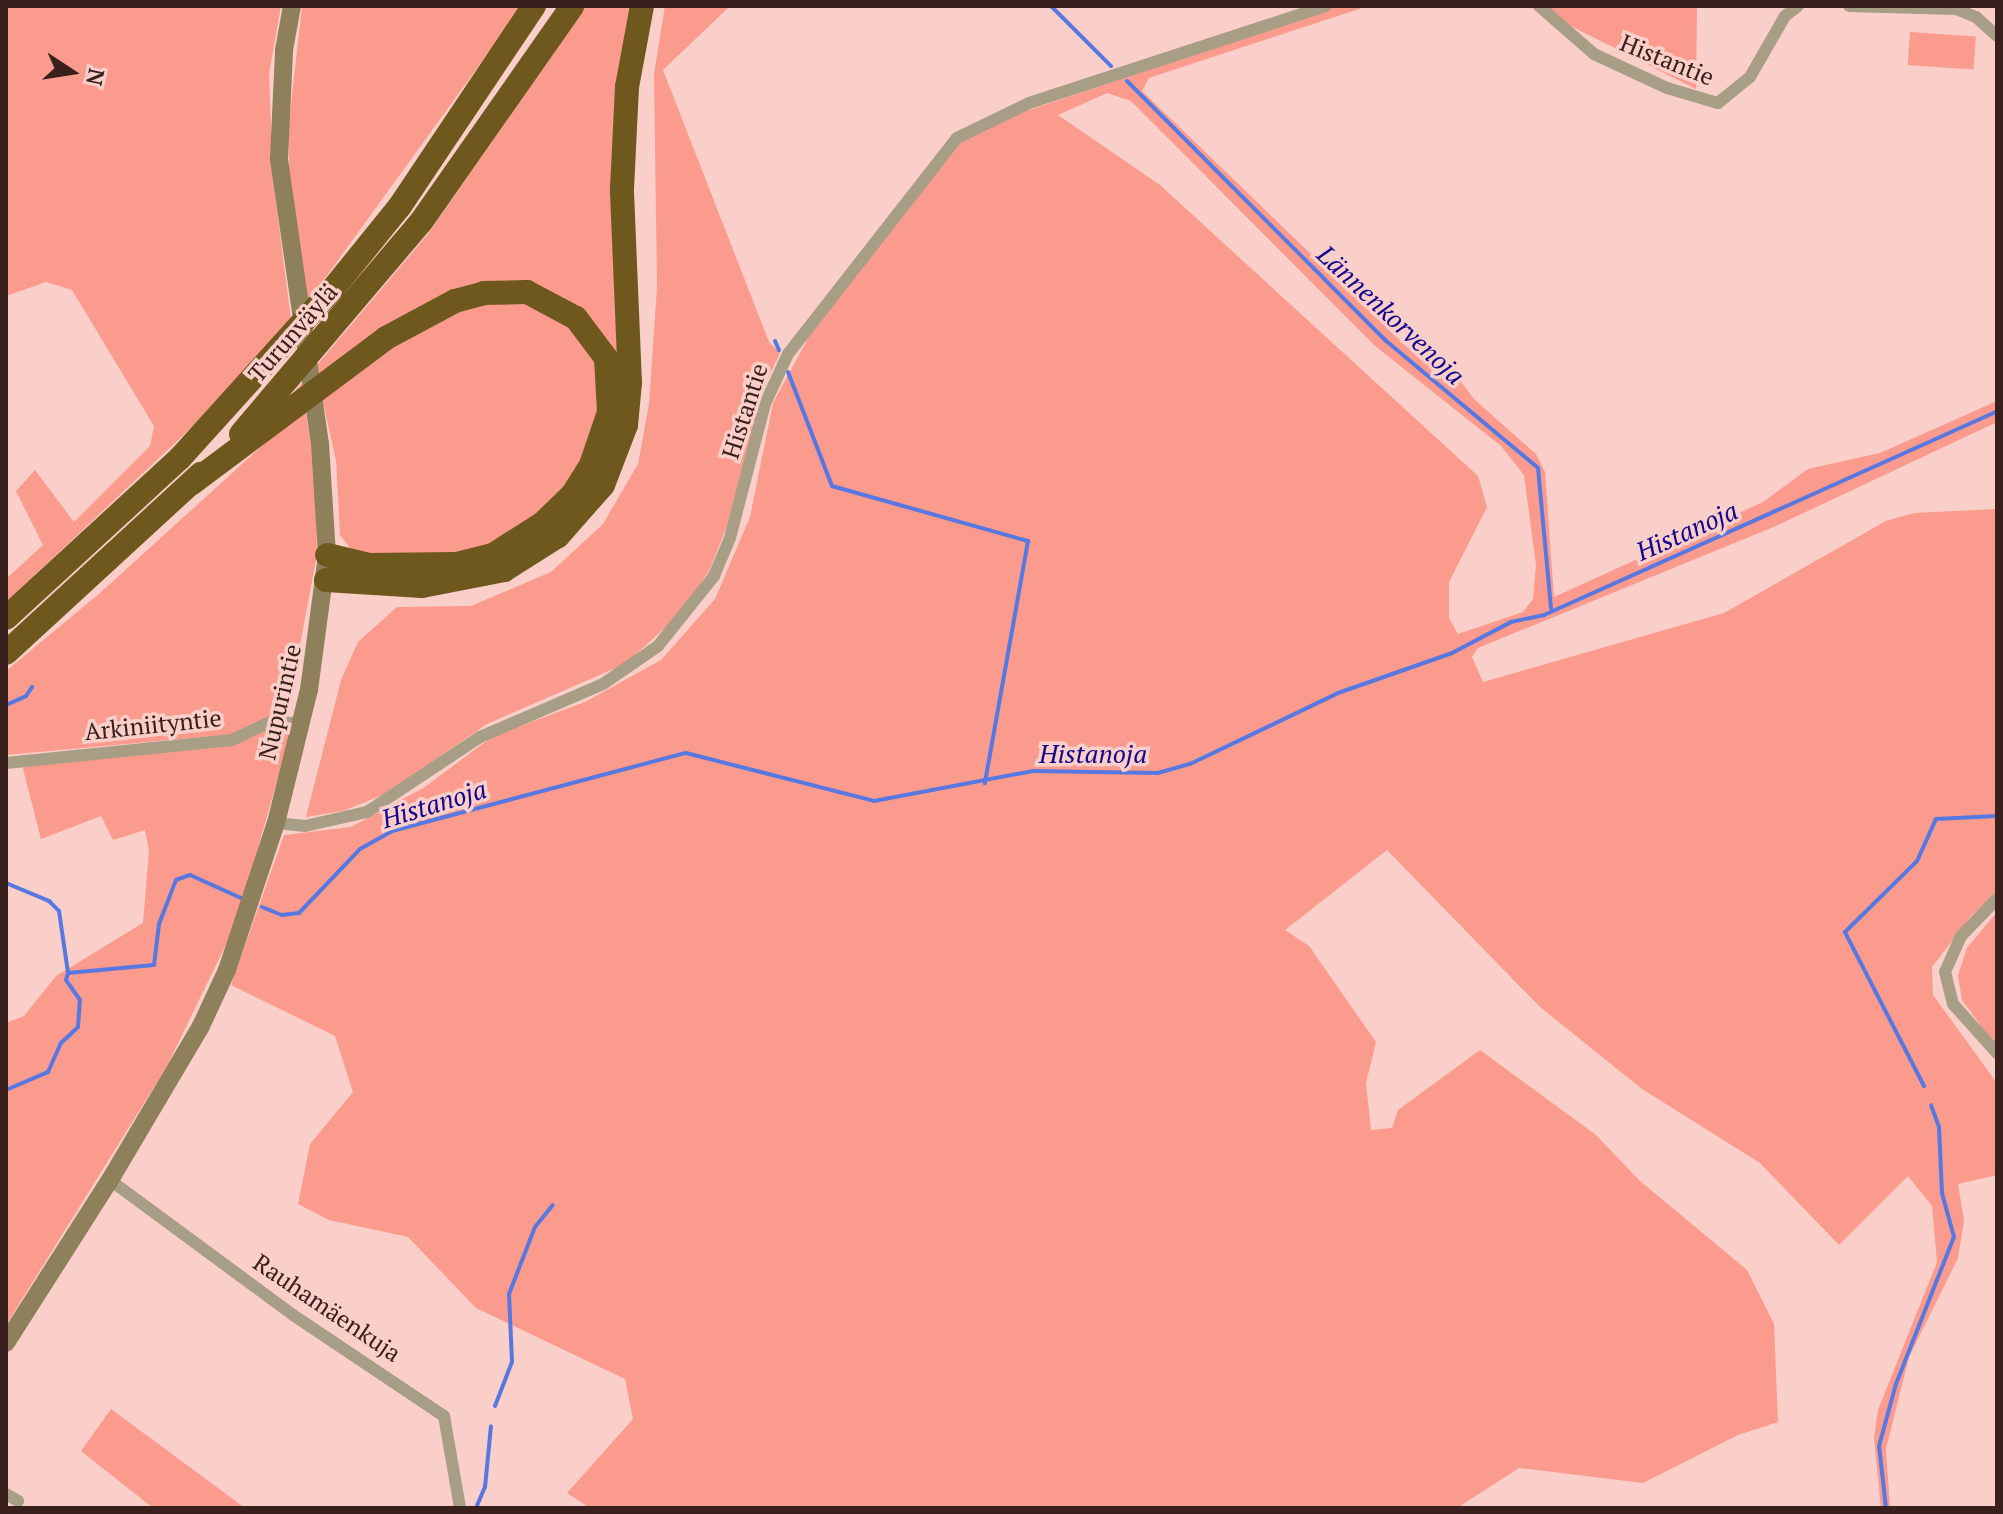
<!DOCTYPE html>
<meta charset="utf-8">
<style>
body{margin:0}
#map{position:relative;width:2003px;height:1514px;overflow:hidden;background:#facfc9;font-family:"PT Serif",serif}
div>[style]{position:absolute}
.green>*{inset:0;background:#fa9b8e;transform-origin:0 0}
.stream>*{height:4px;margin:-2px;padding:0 2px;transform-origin:2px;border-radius:2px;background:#5778e1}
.minor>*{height:12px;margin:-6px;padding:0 6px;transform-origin:6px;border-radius:6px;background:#a89e86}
.secondary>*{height:18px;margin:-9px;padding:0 9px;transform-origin:9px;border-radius:9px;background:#8f805c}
.motorway>*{height:24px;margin:-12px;padding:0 12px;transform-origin:12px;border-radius:12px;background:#6e581d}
span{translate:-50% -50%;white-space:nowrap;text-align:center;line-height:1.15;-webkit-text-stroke:7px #facfc9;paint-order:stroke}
.street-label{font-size:24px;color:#39201c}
.water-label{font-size:26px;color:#10058c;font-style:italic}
.frame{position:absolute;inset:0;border:8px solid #39201c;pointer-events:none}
.north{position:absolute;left:32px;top:32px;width:80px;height:80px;-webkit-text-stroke:6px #facfc9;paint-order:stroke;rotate:102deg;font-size:22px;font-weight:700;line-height:32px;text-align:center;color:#39201c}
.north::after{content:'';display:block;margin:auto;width:28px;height:36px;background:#39201c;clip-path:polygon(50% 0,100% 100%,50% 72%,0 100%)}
</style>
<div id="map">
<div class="green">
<div style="clip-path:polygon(6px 6px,281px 6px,269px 74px,273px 179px,291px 320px,209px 411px,6px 602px,6px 579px,43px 545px,16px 491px,35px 470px,74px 522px,150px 446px,154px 426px,72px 290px,46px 282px,6px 296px)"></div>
<div style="clip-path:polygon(302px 6px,522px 6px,307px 303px,290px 189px,288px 132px)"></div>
<div style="clip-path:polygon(586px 6px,637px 6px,625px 371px,595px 485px,443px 571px,587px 485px,610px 352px,507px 286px,284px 404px,428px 234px)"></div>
<div style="clip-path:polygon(665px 6px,730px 6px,663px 70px,769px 342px,780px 353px,767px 380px,727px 526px,709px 571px,676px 618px,625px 664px,487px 724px,385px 794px,343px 811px,306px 817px,341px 680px,358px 642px,397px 607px,471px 606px,551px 572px,603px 524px,638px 464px,649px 404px,657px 288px,654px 74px)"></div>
<div style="clip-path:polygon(evenodd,1337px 6px,1368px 6px,1149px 78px,1142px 91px,1407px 347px,1452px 370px,1474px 399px,1536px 454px,1545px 472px,1554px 597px,1763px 502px,1808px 469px,1880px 453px,1997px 401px,1997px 422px,1776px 526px,1478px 648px,1472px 657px,1483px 682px,1724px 613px,1886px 521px,1914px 513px,1997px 509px,1997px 893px,1971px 916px,1932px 967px,1933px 995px,1997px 1083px,1997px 1175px,1958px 1184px,1964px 1221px,1958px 1258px,1909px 1357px,1886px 1449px,1890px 1508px,1881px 1508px,1874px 1438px,1878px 1410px,1937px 1262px,1932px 1206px,1908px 1176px,1839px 1245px,1760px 1163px,1642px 1089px,1540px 1007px,1387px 850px,1285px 930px,1309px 946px,1376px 1042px,1366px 1083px,1371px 1130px,1392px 1128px,1398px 1110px,1480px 1050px,1596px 1135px,1640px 1181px,1747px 1270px,1774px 1324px,1778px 1422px,1738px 1435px,1643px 1483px,1519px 1468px,1457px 1508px,590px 1508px,567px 1493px,633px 1419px,625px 1379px,476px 1308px,408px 1237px,329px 1220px,298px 1204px,310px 1144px,353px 1092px,335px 1036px,231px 985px,284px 835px,351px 827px,425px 787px,493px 736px,585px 702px,661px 660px,715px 599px,750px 517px,773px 403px,814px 327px,953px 148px,991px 123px,1337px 6px,1107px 93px,1131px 101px,1375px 346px,1501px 446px,1524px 475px,1536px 565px,1533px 599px,1523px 612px,1458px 634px,1449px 618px,1449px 582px,1487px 507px,1478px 476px,1160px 185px,1058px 115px,1107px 93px)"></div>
<div style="clip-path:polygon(1547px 6px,1697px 6px,1696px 89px,1563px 22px)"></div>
<div style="left:1910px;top:32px;width:66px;height:33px;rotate:4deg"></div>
<div style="clip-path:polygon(489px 298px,535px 300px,591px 342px,606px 389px,588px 462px,509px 540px,442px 560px,354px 553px,340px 535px,336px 460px,321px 393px,387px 344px)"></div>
<div style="clip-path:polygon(305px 407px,315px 471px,317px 554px,287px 715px,235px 734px,6px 755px,6px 671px,100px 593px)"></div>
<div style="clip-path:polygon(275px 726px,292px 729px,236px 924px,167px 1066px,6px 1325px,6px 1023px,24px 1016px,56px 976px,143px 923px,149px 851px,145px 830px,113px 840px,101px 816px,41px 839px,22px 765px,134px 753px)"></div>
<div style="clip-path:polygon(1997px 912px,1997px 1048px,1962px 1000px,1958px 975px,1967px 948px)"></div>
<div style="clip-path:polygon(111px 1409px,245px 1508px,153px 1508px,81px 1451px)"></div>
</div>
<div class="stream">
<div style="left:1051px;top:6px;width:85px;rotate:45deg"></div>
<div style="left:1127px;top:81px;width:366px;rotate:45.1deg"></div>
<div style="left:1385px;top:340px;width:199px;rotate:39.9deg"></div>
<div style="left:1538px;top:468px;width:141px;rotate:84.7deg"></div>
<div style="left:775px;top:341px;width:10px;rotate:66deg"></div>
<div style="left:788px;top:372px;width:122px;rotate:68.9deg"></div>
<div style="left:832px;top:486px;width:204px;rotate:15.7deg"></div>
<div style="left:1028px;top:541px;width:246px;rotate:100.1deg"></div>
<div style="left:6px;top:705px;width:22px;rotate:-24deg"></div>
<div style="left:26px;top:696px;width:11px;rotate:-56deg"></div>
<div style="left:6px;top:883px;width:47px;rotate:22.7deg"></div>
<div style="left:49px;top:901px;width:14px;rotate:45deg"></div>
<div style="left:59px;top:911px;width:63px;rotate:81.7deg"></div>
<div style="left:262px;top:907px;width:22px;rotate:22deg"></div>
<div style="left:282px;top:915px;width:17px;rotate:-7deg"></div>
<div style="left:299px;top:913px;width:88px;rotate:-46.4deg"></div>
<div style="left:360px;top:849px;width:37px;rotate:-29deg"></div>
<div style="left:392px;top:831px;width:304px;rotate:-14.9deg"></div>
<div style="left:686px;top:753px;width:194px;rotate:14.3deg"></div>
<div style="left:874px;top:801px;width:162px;rotate:-10.7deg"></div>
<div style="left:1033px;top:771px;width:125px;rotate:0.9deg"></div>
<div style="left:1158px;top:773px;width:33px;rotate:-16deg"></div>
<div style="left:1190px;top:764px;width:164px;rotate:-25.6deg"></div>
<div style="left:1338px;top:693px;width:121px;rotate:-19.3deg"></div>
<div style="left:1452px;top:653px;width:67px;rotate:-27.7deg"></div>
<div style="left:1511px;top:622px;width:34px;rotate:-12deg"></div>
<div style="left:1544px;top:615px;width:497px;rotate:-24.2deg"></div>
<div style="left:1924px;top:1086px;width:173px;rotate:-117.2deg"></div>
<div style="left:1845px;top:932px;width:101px;rotate:-44.6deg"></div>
<div style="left:1917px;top:861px;width:46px;rotate:-65.7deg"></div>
<div style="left:1936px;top:819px;width:61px;rotate:-2.8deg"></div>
<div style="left:6px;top:1090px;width:46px;rotate:-23.2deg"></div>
<div style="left:48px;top:1072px;width:32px;rotate:-66deg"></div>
<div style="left:61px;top:1043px;width:23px;rotate:-43deg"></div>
<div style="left:78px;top:1027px;width:27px;rotate:-86deg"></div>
<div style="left:80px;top:1000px;width:24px;rotate:-125deg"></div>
<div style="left:66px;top:980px;width:7px;rotate:-74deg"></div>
<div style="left:68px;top:973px;width:86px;rotate:-5.3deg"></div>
<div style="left:154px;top:965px;width:41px;rotate:-83deg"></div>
<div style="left:159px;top:924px;width:47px;rotate:-68.9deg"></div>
<div style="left:176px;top:880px;width:15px;rotate:-20deg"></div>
<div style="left:190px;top:875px;width:56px;rotate:24.3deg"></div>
<div style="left:495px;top:1406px;width:47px;rotate:-68.9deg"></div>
<div style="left:512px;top:1362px;width:68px;rotate:-92.5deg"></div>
<div style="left:509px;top:1294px;width:72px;rotate:-68.8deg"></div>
<div style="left:535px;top:1227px;width:28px;rotate:-51deg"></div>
<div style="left:476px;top:1508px;width:23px;rotate:-67deg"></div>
<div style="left:485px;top:1487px;width:61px;rotate:-84.4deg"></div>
<div style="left:1886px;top:1508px;width:62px;rotate:-96.4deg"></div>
<div style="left:1879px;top:1446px;width:64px;rotate:-74.7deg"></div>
<div style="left:1896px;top:1384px;width:158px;rotate:-68.5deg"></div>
<div style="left:1954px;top:1237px;width:46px;rotate:-105.3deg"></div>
<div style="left:1942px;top:1193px;width:66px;rotate:-92.6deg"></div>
<div style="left:1939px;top:1127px;width:23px;rotate:-110deg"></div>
</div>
<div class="minor">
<div style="left:1539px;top:6px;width:73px;rotate:41.1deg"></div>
<div style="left:1594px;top:54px;width:81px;rotate:25deg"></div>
<div style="left:1667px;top:88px;width:53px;rotate:16.4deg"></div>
<div style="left:1718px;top:103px;width:41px;rotate:-39.1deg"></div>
<div style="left:1750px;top:77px;width:70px;rotate:-60.2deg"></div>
<div style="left:1785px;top:16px;width:16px;rotate:-38deg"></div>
<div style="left:1849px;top:6px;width:107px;rotate:1.6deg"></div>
<div style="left:1956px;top:9px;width:22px;rotate:22deg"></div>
<div style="left:1976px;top:17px;width:28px;rotate:42deg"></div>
<div style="left:6px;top:763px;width:227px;rotate:-5.8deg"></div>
<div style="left:232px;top:740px;width:42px;rotate:-25.3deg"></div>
<div style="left:270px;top:722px;width:31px;rotate:2deg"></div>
<div style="left:276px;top:823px;width:29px;rotate:6deg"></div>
<div style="left:305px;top:826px;width:64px;rotate:-12.7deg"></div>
<div style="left:367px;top:812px;width:136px;rotate:-33.6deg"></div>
<div style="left:480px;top:737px;width:134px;rotate:-23.3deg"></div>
<div style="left:603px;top:684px;width:67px;rotate:-34.6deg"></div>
<div style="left:658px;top:646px;width:90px;rotate:-51.3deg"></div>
<div style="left:714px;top:576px;width:41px;rotate:-67.2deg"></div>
<div style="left:730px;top:538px;width:138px;rotate:-75.4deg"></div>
<div style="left:765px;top:404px;width:55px;rotate:-65.3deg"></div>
<div style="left:788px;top:354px;width:274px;rotate:-52deg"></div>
<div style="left:957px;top:138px;width:80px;rotate:-25.9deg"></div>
<div style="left:1029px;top:103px;width:312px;rotate:-18.1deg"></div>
<div style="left:1997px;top:899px;width:52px;rotate:134.2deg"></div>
<div style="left:1961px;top:936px;width:39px;rotate:114deg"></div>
<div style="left:1945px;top:972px;width:33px;rotate:76deg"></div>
<div style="left:1953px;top:1004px;width:66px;rotate:48.1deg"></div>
<div style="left:110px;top:1180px;width:227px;rotate:36.4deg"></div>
<div style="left:293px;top:1315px;width:182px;rotate:33.8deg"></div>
<div style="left:444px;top:1416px;width:93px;rotate:80.1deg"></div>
<div style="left:6px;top:1494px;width:14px;rotate:30deg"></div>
</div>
<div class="secondary">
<div style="left:6px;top:1343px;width:193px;rotate:-57.5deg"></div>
<div style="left:110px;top:1180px;width:179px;rotate:-59.4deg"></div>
<div style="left:201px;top:1026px;width:62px;rotate:-65.1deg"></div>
<div style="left:227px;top:970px;width:155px;rotate:-71.6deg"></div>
<div style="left:276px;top:823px;width:137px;rotate:-76.1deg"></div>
<div style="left:309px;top:690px;width:136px;rotate:-82.4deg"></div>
<div style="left:327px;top:555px;width:111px;rotate:-93.6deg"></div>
<div style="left:320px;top:444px;width:289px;rotate:-98.2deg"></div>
<div style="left:279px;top:158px;width:108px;rotate:-87.3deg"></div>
<div style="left:284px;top:50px;width:45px;rotate:-79.7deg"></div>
</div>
<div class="motorway">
<div style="left:241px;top:434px;width:278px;rotate:-49.7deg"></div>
<div style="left:421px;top:222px;width:264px;rotate:-55deg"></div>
<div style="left:191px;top:484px;width:244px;rotate:-36.8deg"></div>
<div style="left:386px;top:338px;width:78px;rotate:-28.2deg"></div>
<div style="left:455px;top:301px;width:30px;rotate:-15deg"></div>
<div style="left:484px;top:293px;width:43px;rotate:-1.3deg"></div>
<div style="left:527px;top:292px;width:55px;rotate:28deg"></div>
<div style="left:576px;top:318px;width:50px;rotate:53.1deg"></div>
<div style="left:606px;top:358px;width:54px;rotate:86.8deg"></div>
<div style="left:609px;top:412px;width:56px;rotate:108.8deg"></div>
<div style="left:591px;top:465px;width:36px;rotate:122deg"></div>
<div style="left:572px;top:495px;width:40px;rotate:136deg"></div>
<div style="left:543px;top:523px;width:59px;rotate:147.4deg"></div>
<div style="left:493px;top:555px;width:36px;rotate:166deg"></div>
<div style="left:458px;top:564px;width:89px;rotate:179.4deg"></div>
<div style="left:369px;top:565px;width:43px;rotate:-166.6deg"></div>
<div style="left:326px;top:580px;width:96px;rotate:3.6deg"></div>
<div style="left:422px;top:586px;width:84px;rotate:-11deg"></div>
<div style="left:504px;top:570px;width:64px;rotate:-32.2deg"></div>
<div style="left:558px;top:536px;width:68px;rotate:-48.6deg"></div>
<div style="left:603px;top:485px;width:64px;rotate:-69deg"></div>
<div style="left:626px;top:425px;width:42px;rotate:-84.6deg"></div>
<div style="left:630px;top:383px;width:194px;rotate:-92.4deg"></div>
<div style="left:622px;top:189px;width:102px;rotate:-87.2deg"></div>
<div style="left:627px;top:87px;width:82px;rotate:-79.5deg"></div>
<div style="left:6px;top:618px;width:236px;rotate:-42.6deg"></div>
<div style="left:180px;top:458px;width:227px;rotate:-47.9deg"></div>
<div style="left:332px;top:290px;width:108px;rotate:-51deg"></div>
<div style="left:400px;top:206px;width:241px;rotate:-56.2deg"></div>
<div style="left:6px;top:653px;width:265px;rotate:-42.6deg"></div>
</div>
<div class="street-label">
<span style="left:1667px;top:60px;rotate:22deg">Histantie</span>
<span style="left:293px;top:333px;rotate:-49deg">Turunväylä</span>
<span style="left:745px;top:411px;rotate:-72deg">Histantie</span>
<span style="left:280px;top:702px;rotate:-77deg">Nupurintie</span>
<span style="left:153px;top:725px;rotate:-6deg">Arkiniityntie</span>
<span style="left:327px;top:1308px;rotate:34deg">Rauhamäenkuja</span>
</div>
<div class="water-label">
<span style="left:1391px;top:315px;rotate:43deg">Lännenkorvenoja</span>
<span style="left:1687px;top:531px;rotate:-24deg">Histanoja</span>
<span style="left:1093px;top:754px">Histanoja</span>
<span style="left:434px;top:804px;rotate:-17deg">Histanoja</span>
</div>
<div class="frame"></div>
<div class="north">N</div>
</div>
